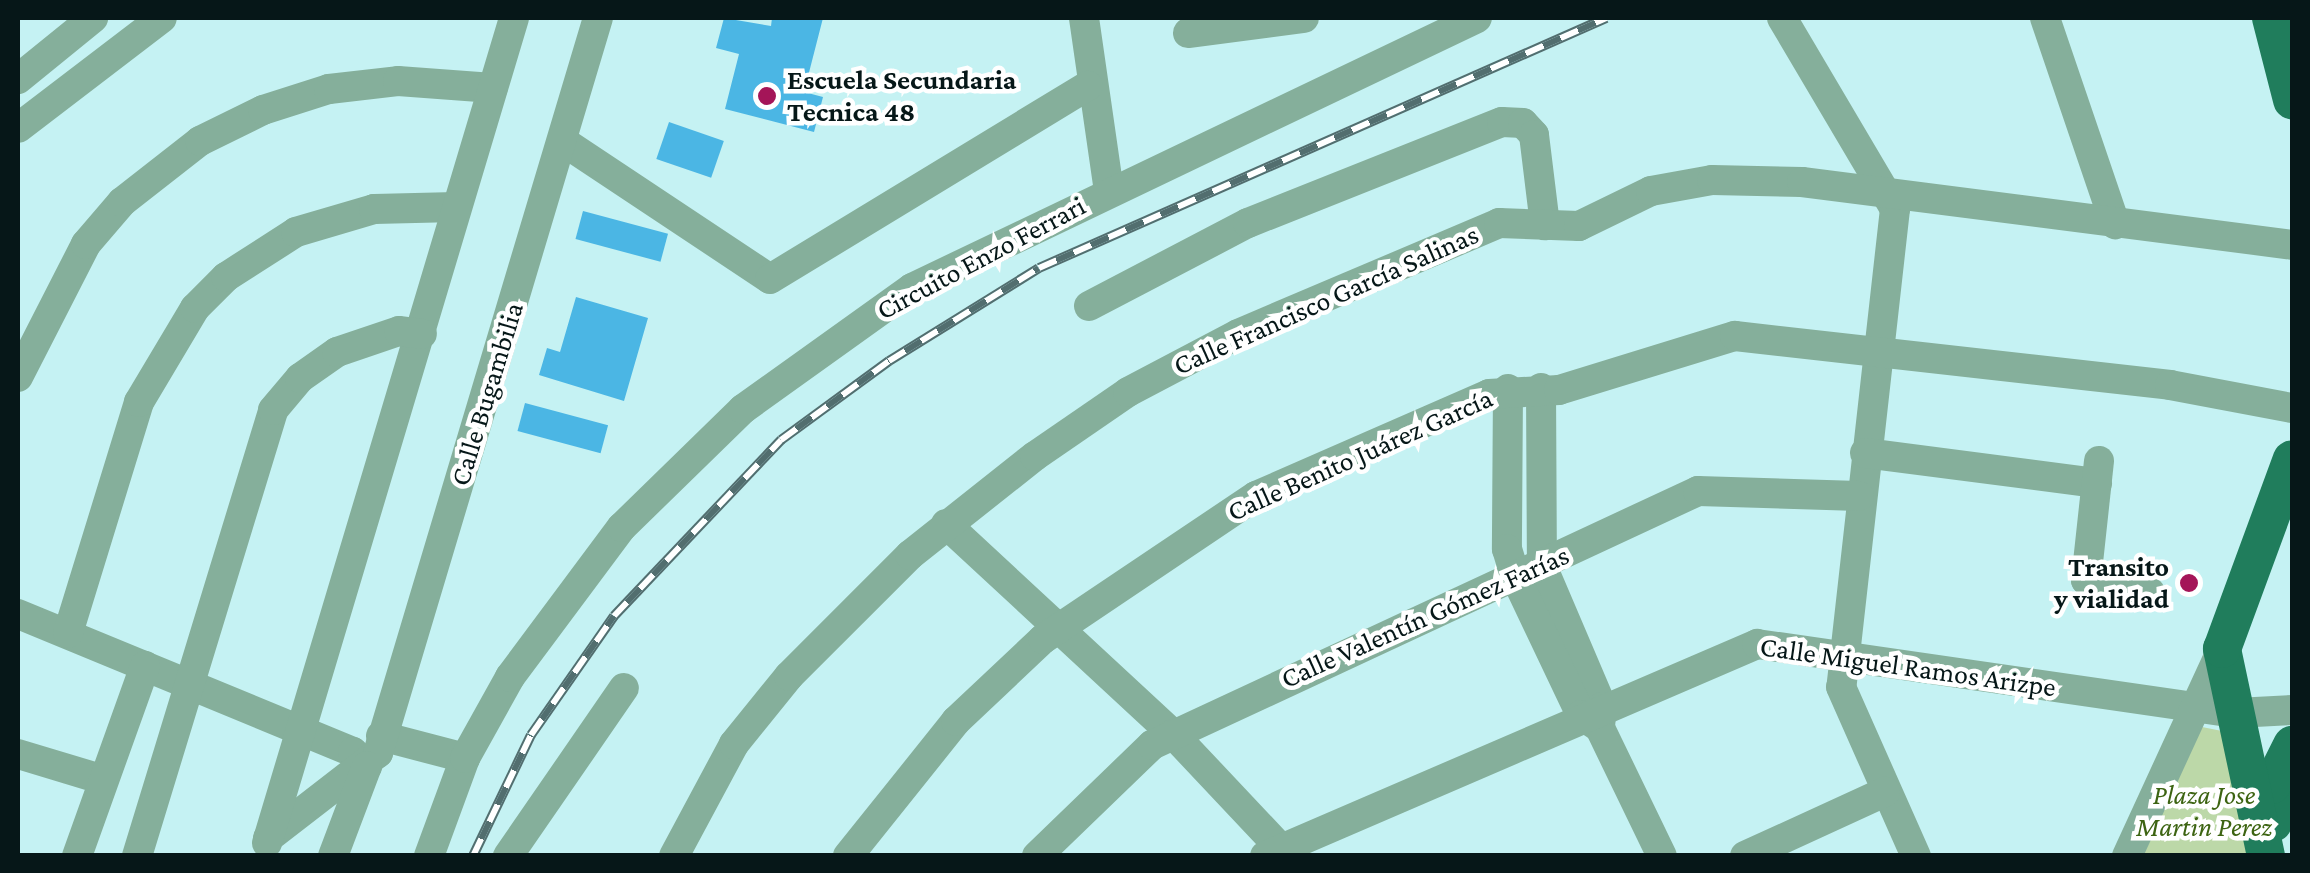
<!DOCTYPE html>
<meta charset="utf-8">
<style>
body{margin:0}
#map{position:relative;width:2310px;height:873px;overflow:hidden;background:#c5f2f3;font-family:"Crimson Pro",serif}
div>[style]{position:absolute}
.green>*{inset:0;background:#bcd8a8}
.building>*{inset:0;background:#4bb6e4;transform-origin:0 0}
.minor>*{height:30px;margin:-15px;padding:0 15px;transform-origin:15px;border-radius:15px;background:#85af9b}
.major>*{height:38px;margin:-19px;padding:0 19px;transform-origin:19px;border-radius:19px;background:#207d5c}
.rail>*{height:10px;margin-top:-5px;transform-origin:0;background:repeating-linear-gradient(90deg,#fff 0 19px,#526e6f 0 38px);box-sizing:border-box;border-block:2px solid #526e6f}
.dots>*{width:28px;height:28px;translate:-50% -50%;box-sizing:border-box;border:5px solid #fff;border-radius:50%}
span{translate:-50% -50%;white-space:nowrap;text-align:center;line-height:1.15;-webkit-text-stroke:9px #fff;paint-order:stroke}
.poi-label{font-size:28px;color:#061718;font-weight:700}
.left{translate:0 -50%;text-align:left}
.right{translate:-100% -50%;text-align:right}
.street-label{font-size:28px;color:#061718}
.park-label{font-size:28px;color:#3d6412;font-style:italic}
.frame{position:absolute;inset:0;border:20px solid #061718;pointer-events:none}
</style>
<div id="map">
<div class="green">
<div style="clip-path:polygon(2202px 727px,2227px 732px,2255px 856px,2143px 856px)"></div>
</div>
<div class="building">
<div style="clip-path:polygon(724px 18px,771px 26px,772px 18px,823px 18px,804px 92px,823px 97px,814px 132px,725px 109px,739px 54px,716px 48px)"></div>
<div style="left:669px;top:122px;width:58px;height:39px;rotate:19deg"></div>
<div style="left:583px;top:211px;width:88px;height:29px;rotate:15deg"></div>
<div style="clip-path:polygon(576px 297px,648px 318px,624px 401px,539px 375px,547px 348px,560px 352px)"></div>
<div style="left:525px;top:403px;width:86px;height:29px;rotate:15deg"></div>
</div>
<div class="minor">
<div style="left:1084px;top:18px;width:175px;rotate:81.8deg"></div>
<div style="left:1782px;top:18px;width:222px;rotate:59.4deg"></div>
<div style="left:1895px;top:209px;width:481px;rotate:96.4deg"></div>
<div style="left:1841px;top:687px;width:185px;rotate:66.1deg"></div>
<div style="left:2045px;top:18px;width:218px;rotate:71.2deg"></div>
<div style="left:1188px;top:33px;width:117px;rotate:-7.4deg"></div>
<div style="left:18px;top:79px;width:97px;rotate:-39.1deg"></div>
<div style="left:18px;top:128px;width:181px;rotate:-37.4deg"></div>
<div style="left:564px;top:142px;width:247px;rotate:33.6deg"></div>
<div style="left:770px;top:279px;width:372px;rotate:-31.3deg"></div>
<div style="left:1089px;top:306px;width:179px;rotate:-27.6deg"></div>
<div style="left:1248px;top:223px;width:273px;rotate:-21.7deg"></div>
<div style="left:1502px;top:122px;width:21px;rotate:3deg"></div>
<div style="left:1523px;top:123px;width:16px;rotate:47deg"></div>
<div style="left:1534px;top:135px;width:91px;rotate:83deg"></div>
<div style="left:18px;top:377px;width:149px;rotate:-62.9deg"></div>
<div style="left:86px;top:244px;width:55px;rotate:-49.4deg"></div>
<div style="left:122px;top:202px;width:99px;rotate:-38deg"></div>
<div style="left:200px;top:141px;width:70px;rotate:-26.2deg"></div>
<div style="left:263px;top:110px;width:69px;rotate:-17.7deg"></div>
<div style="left:329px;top:89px;width:69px;rotate:-6.6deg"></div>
<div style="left:398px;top:81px;width:95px;rotate:4.2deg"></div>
<div style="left:1541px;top:388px;width:178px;rotate:89.7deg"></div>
<div style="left:1542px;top:566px;width:153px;rotate:66.9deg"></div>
<div style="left:1602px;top:707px;width:18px;rotate:96deg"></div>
<div style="left:1508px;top:389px;width:160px;rotate:90.4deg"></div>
<div style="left:1507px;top:549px;width:28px;rotate:73deg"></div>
<div style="left:1515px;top:576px;width:154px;rotate:64.6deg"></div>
<div style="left:1581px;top:715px;width:23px;rotate:34deg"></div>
<div style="left:1600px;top:728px;width:142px;rotate:64.2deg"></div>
<div style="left:1865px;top:453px;width:234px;rotate:7.4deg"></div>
<div style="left:2099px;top:461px;width:120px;rotate:96.2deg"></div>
<div style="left:2086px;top:580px;width:65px;rotate:10.6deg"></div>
<div style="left:946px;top:524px;width:309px;rotate:42.8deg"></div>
<div style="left:1173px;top:734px;width:168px;rotate:46.7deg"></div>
<div style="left:18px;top:614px;width:362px;rotate:22.4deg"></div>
<div style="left:353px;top:752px;width:20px;rotate:45deg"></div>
<div style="left:68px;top:633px;width:242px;rotate:-72.9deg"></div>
<div style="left:139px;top:402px;width:109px;rotate:-59.2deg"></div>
<div style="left:195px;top:308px;width:44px;rotate:-45deg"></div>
<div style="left:226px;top:277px;width:83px;rotate:-32.7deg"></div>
<div style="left:296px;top:232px;width:81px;rotate:-16.4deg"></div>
<div style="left:374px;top:209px;width:82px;rotate:-1.4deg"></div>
<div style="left:381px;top:736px;width:87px;rotate:14.7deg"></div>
<div style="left:18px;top:754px;width:87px;rotate:16.8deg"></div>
<div style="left:268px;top:838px;width:139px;rotate:-37.7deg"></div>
<div style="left:378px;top:753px;width:767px;rotate:-73.34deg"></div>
<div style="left:267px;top:843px;width:861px;rotate:-73.33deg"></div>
<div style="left:77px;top:856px;width:202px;rotate:-70.3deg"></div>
<div style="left:137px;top:856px;width:466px;rotate:-73deg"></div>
<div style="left:273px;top:410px;width:42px;rotate:-49.8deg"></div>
<div style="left:300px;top:378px;width:45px;rotate:-35.1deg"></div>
<div style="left:337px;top:352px;width:65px;rotate:-18.7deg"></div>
<div style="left:399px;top:331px;width:23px;rotate:7deg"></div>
<div style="left:333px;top:856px;width:96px;rotate:-69.3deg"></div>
<div style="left:429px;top:856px;width:104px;rotate:-69.8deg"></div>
<div style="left:465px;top:758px;width:93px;rotate:-60.9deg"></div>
<div style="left:510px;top:677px;width:187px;rotate:-53.3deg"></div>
<div style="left:622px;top:527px;width:169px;rotate:-44.3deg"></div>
<div style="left:743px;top:409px;width:208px;rotate:-35.6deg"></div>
<div style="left:912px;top:288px;width:626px;rotate:-25.54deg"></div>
<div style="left:508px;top:856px;width:204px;rotate:-55.4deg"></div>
<div style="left:674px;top:856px;width:127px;rotate:-61.8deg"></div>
<div style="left:734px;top:744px;width:87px;rotate:-51deg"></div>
<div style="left:789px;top:676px;width:171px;rotate:-45deg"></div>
<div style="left:910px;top:555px;width:159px;rotate:-38.4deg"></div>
<div style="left:1035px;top:456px;width:113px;rotate:-34.5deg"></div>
<div style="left:1128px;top:392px;width:124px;rotate:-27.8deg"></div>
<div style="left:1238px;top:334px;width:284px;rotate:-23deg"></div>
<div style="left:1499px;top:223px;width:80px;rotate:2.1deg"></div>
<div style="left:1579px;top:226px;width:80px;rotate:-25.9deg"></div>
<div style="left:1651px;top:191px;width:62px;rotate:-10.2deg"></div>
<div style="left:1712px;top:180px;width:90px;rotate:1.3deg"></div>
<div style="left:1802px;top:182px;width:494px;rotate:7.3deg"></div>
<div style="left:848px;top:856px;width:173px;rotate:-51.3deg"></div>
<div style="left:956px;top:721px;width:120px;rotate:-43.3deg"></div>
<div style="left:1043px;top:639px;width:257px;rotate:-33.9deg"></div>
<div style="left:1256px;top:496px;width:254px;rotate:-23.6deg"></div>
<div style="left:1489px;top:394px;width:70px;rotate:-3.3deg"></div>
<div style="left:1559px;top:390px;width:184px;rotate:-17.1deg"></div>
<div style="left:1735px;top:336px;width:438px;rotate:6.4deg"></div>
<div style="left:2170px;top:385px;width:124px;rotate:10.7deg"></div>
<div style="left:1037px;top:856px;width:160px;rotate:-44deg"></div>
<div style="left:1152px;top:745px;width:602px;rotate:-24.95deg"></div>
<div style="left:1698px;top:491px;width:161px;rotate:1.8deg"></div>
<div style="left:1265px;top:856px;width:536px;rotate:-23.31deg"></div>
<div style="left:1757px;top:644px;width:484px;rotate:8.2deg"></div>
<div style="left:2236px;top:713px;width:56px;rotate:-3.1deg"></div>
<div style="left:1745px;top:856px;width:154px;rotate:-24.6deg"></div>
<div style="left:2127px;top:856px;width:228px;rotate:-65.3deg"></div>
</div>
<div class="major">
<div style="left:2271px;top:18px;width:85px;rotate:75.6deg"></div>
<div style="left:2273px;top:823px;width:38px;rotate:-92deg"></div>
<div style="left:2272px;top:785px;width:45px;rotate:-63.4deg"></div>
<div style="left:2266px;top:856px;width:212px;rotate:-102deg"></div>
<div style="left:2222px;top:649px;width:202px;rotate:-69.8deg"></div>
</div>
<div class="rail">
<div style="left:473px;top:856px;width:134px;rotate:-64.4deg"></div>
<div style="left:531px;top:735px;width:145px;rotate:-55.1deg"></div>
<div style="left:614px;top:616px;width:243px;rotate:-46.5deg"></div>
<div style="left:781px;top:440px;width:134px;rotate:-36.2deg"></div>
<div style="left:889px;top:361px;width:176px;rotate:-31.8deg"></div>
<div style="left:1039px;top:268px;width:620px;rotate:-23.79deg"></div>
</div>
<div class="dots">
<div style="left:767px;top:96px;background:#a41558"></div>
<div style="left:2189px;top:583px;background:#a41558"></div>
</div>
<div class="poi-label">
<span class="left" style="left:787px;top:96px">Escuela Secundaria<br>Tecnica 48</span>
<span class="right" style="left:2169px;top:583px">Transito<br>y vialidad</span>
</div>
<div class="street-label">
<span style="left:981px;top:258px;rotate:-28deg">Circuito Enzo Ferrari</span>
<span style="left:1326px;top:300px;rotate:-24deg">Calle Francisco García Salinas</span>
<span style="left:487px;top:394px;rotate:-73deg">Calle Bugambilia</span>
<span style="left:1360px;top:455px;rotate:-24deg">Calle Benito Juárez García</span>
<span style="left:1425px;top:617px;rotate:-24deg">Calle Valentín Gómez Farías</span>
<span style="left:1908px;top:667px;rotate:8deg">Calle Miguel Ramos Arizpe</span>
</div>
<div class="park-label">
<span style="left:2204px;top:811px">Plaza Jose<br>Martin Perez</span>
</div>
<div class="frame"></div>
</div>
